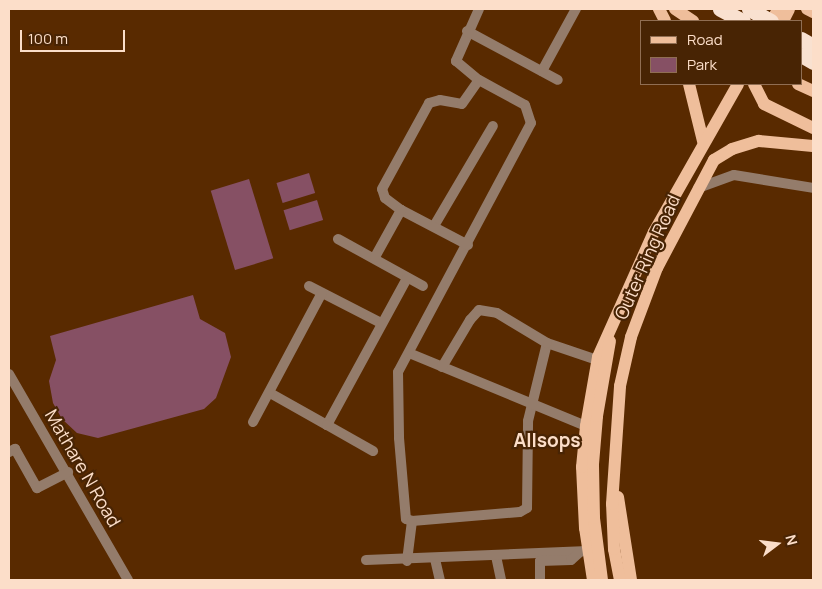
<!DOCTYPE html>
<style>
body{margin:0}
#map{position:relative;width:822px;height:589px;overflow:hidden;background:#592a00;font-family:Manrope,sans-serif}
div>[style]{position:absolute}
.green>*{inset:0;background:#865064;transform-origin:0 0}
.minor>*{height:10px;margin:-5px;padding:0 5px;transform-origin:5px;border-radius:5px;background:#947c6b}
.major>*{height:12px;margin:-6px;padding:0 6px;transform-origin:6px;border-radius:6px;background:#efbe9b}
.highway>*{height:15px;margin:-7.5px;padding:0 7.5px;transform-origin:7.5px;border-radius:7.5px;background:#f9e1d0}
span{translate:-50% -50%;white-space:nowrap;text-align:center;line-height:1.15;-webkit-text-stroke:4.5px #482404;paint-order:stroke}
.street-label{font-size:18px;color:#fcdec9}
.neighbourhood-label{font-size:19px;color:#fcdec9;font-weight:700}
.frame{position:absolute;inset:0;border:10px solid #fcdec9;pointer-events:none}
.legend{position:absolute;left:640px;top:20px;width:162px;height:65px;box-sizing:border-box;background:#482404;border:1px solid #906e53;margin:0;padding:6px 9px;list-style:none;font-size:15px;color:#fcdec9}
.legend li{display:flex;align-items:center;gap:10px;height:25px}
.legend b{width:25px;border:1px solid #906e53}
.north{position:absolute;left:752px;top:519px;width:50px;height:50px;-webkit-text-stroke:4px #482404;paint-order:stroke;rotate:75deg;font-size:14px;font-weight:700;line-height:20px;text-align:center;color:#fcdec9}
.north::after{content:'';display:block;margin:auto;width:18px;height:22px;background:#fcdec9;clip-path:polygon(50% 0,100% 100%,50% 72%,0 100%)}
.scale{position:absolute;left:20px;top:30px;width:105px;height:22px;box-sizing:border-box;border:2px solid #fcdec9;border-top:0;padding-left:6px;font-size:15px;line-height:18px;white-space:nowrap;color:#fcdec9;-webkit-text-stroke:4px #482404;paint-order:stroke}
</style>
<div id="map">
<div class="green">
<div style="left:309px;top:173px;width:21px;height:34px;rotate:73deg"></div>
<div style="left:249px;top:179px;width:83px;height:40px;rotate:73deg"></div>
<div style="left:317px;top:200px;width:21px;height:35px;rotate:73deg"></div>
<div style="clip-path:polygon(193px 295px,200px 319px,225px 333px,231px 357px,216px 398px,204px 409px,98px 438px,77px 433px,62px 419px,53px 403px,49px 381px,56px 360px,50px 336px)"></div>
</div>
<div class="minor">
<div style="left:479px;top:9px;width:57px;rotate:113.9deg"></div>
<div style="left:456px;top:61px;width:30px;rotate:40deg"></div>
<div style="left:479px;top:80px;width:52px;rotate:28.5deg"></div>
<div style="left:525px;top:105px;width:19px;rotate:72deg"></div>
<div style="left:531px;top:123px;width:282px;rotate:118.1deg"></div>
<div style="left:398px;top:372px;width:66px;rotate:89.1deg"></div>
<div style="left:399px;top:438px;width:81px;rotate:85.1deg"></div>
<div style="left:406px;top:519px;width:6px;rotate:18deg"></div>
<div style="left:412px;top:521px;width:108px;rotate:-4.8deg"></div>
<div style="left:520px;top:512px;width:8px;rotate:-30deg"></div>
<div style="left:527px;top:508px;width:87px;rotate:-89.3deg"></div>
<div style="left:528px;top:421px;width:80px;rotate:-76.3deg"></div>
<div style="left:547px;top:343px;width:53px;rotate:18.8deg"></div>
<div style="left:467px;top:31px;width:103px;rotate:28.3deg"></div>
<div style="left:542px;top:71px;width:71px;rotate:-61.3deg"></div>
<div style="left:698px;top:188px;width:38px;rotate:-20deg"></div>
<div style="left:734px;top:175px;width:80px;rotate:9.3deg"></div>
<div style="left:434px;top:226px;width:116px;rotate:-59.5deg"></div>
<div style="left:338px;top:239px;width:97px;rotate:28.9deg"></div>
<div style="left:468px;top:245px;width:76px;rotate:-152.4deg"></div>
<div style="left:401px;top:210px;width:20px;rotate:-143deg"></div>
<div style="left:385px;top:198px;width:9px;rotate:-108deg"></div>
<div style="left:382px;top:189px;width:98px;rotate:-61.3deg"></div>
<div style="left:429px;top:103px;width:11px;rotate:-15deg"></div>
<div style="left:440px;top:100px;width:22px;rotate:10deg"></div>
<div style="left:462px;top:104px;width:29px;rotate:-55deg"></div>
<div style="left:375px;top:257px;width:54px;rotate:-61deg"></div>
<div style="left:309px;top:286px;width:81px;rotate:27.2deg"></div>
<div style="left:409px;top:353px;width:191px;rotate:22.4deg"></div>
<div style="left:442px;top:367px;width:55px;rotate:-59.2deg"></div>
<div style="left:470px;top:320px;width:13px;rotate:-48deg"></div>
<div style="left:479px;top:310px;width:18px;rotate:9deg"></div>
<div style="left:497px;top:313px;width:58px;rotate:31deg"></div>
<div style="left:9px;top:374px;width:238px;rotate:60deg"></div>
<div style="left:270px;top:393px;width:65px;rotate:29.3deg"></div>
<div style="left:327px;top:425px;width:167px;rotate:-61.4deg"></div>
<div style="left:253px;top:422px;width:146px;rotate:-61.9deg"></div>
<div style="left:327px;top:425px;width:53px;rotate:29.5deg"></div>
<div style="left:9px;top:452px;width:7px;rotate:-27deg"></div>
<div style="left:15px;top:449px;width:45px;rotate:60.6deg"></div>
<div style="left:37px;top:488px;width:35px;rotate:-27deg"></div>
<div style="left:496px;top:556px;width:25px;rotate:78deg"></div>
<div style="left:435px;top:559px;width:22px;rotate:77deg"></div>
<div style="left:366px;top:560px;width:222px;rotate:-2.3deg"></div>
<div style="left:407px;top:561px;width:40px;rotate:-82.9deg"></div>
<div style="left:540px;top:580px;width:19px;rotate:-90deg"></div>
<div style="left:540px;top:561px;width:31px;rotate:-2deg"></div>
<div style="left:571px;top:560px;width:12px;rotate:-42deg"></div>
</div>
<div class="major">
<div style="left:659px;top:9px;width:13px;rotate:63deg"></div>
<div style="left:675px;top:9px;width:22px;rotate:34deg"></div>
<div style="left:807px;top:9px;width:7px;rotate:27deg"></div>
<div style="left:772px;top:21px;width:13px;rotate:-63deg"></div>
<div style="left:783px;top:21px;width:13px;rotate:-63deg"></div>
<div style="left:689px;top:84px;width:59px;rotate:76.2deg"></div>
<div style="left:754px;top:84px;width:22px;rotate:63deg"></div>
<div style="left:764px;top:104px;width:55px;rotate:26.1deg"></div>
<div style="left:798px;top:84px;width:17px;rotate:25deg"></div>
<div style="left:618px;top:497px;width:84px;rotate:81.1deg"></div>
<div style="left:593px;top:580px;width:53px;rotate:-98.7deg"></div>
<div style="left:585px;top:528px;width:61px;rotate:-92.8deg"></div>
<div style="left:582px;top:467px;width:41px;rotate:-84.4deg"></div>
<div style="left:586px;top:426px;width:70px;rotate:-80.1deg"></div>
<div style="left:598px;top:357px;width:137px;rotate:-65.9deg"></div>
<div style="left:654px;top:232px;width:170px;rotate:-60.4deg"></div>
<div style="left:602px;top:580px;width:63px;rotate:-97.4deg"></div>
<div style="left:594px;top:518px;width:54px;rotate:-91.1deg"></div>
<div style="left:593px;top:464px;width:48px;rotate:-85.2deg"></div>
<div style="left:597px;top:416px;width:76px;rotate:-80.2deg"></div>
<div style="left:620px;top:580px;width:32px;rotate:-101deg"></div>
<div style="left:614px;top:549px;width:45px;rotate:-92.5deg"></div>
<div style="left:612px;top:504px;width:118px;rotate:-86.1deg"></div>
<div style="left:620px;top:386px;width:50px;rotate:-77.3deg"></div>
<div style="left:631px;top:337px;width:74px;rotate:-69.4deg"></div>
<div style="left:657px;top:268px;width:122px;rotate:-62.2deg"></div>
<div style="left:714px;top:160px;width:21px;rotate:-31deg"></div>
<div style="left:732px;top:149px;width:28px;rotate:-17deg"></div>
<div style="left:759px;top:141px;width:54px;rotate:5.3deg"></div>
</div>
<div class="highway">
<div style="left:720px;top:9px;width:26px;rotate:28deg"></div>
<div style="left:749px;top:9px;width:25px;rotate:29deg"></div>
<div style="left:801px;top:39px;width:14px;rotate:30deg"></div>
<div style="left:801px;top:55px;width:14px;rotate:30deg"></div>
</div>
<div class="street-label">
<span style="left:647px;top:257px;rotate:-66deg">Outer Ring Road</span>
<span style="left:83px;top:468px;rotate:60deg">Mathare N Road</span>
</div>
<div class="neighbourhood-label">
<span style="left:547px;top:441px">Allsops</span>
</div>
<div class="frame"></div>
<ul class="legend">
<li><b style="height:6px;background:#efbe9b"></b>Road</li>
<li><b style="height:14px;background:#865064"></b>Park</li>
</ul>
<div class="north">N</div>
<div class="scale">100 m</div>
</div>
